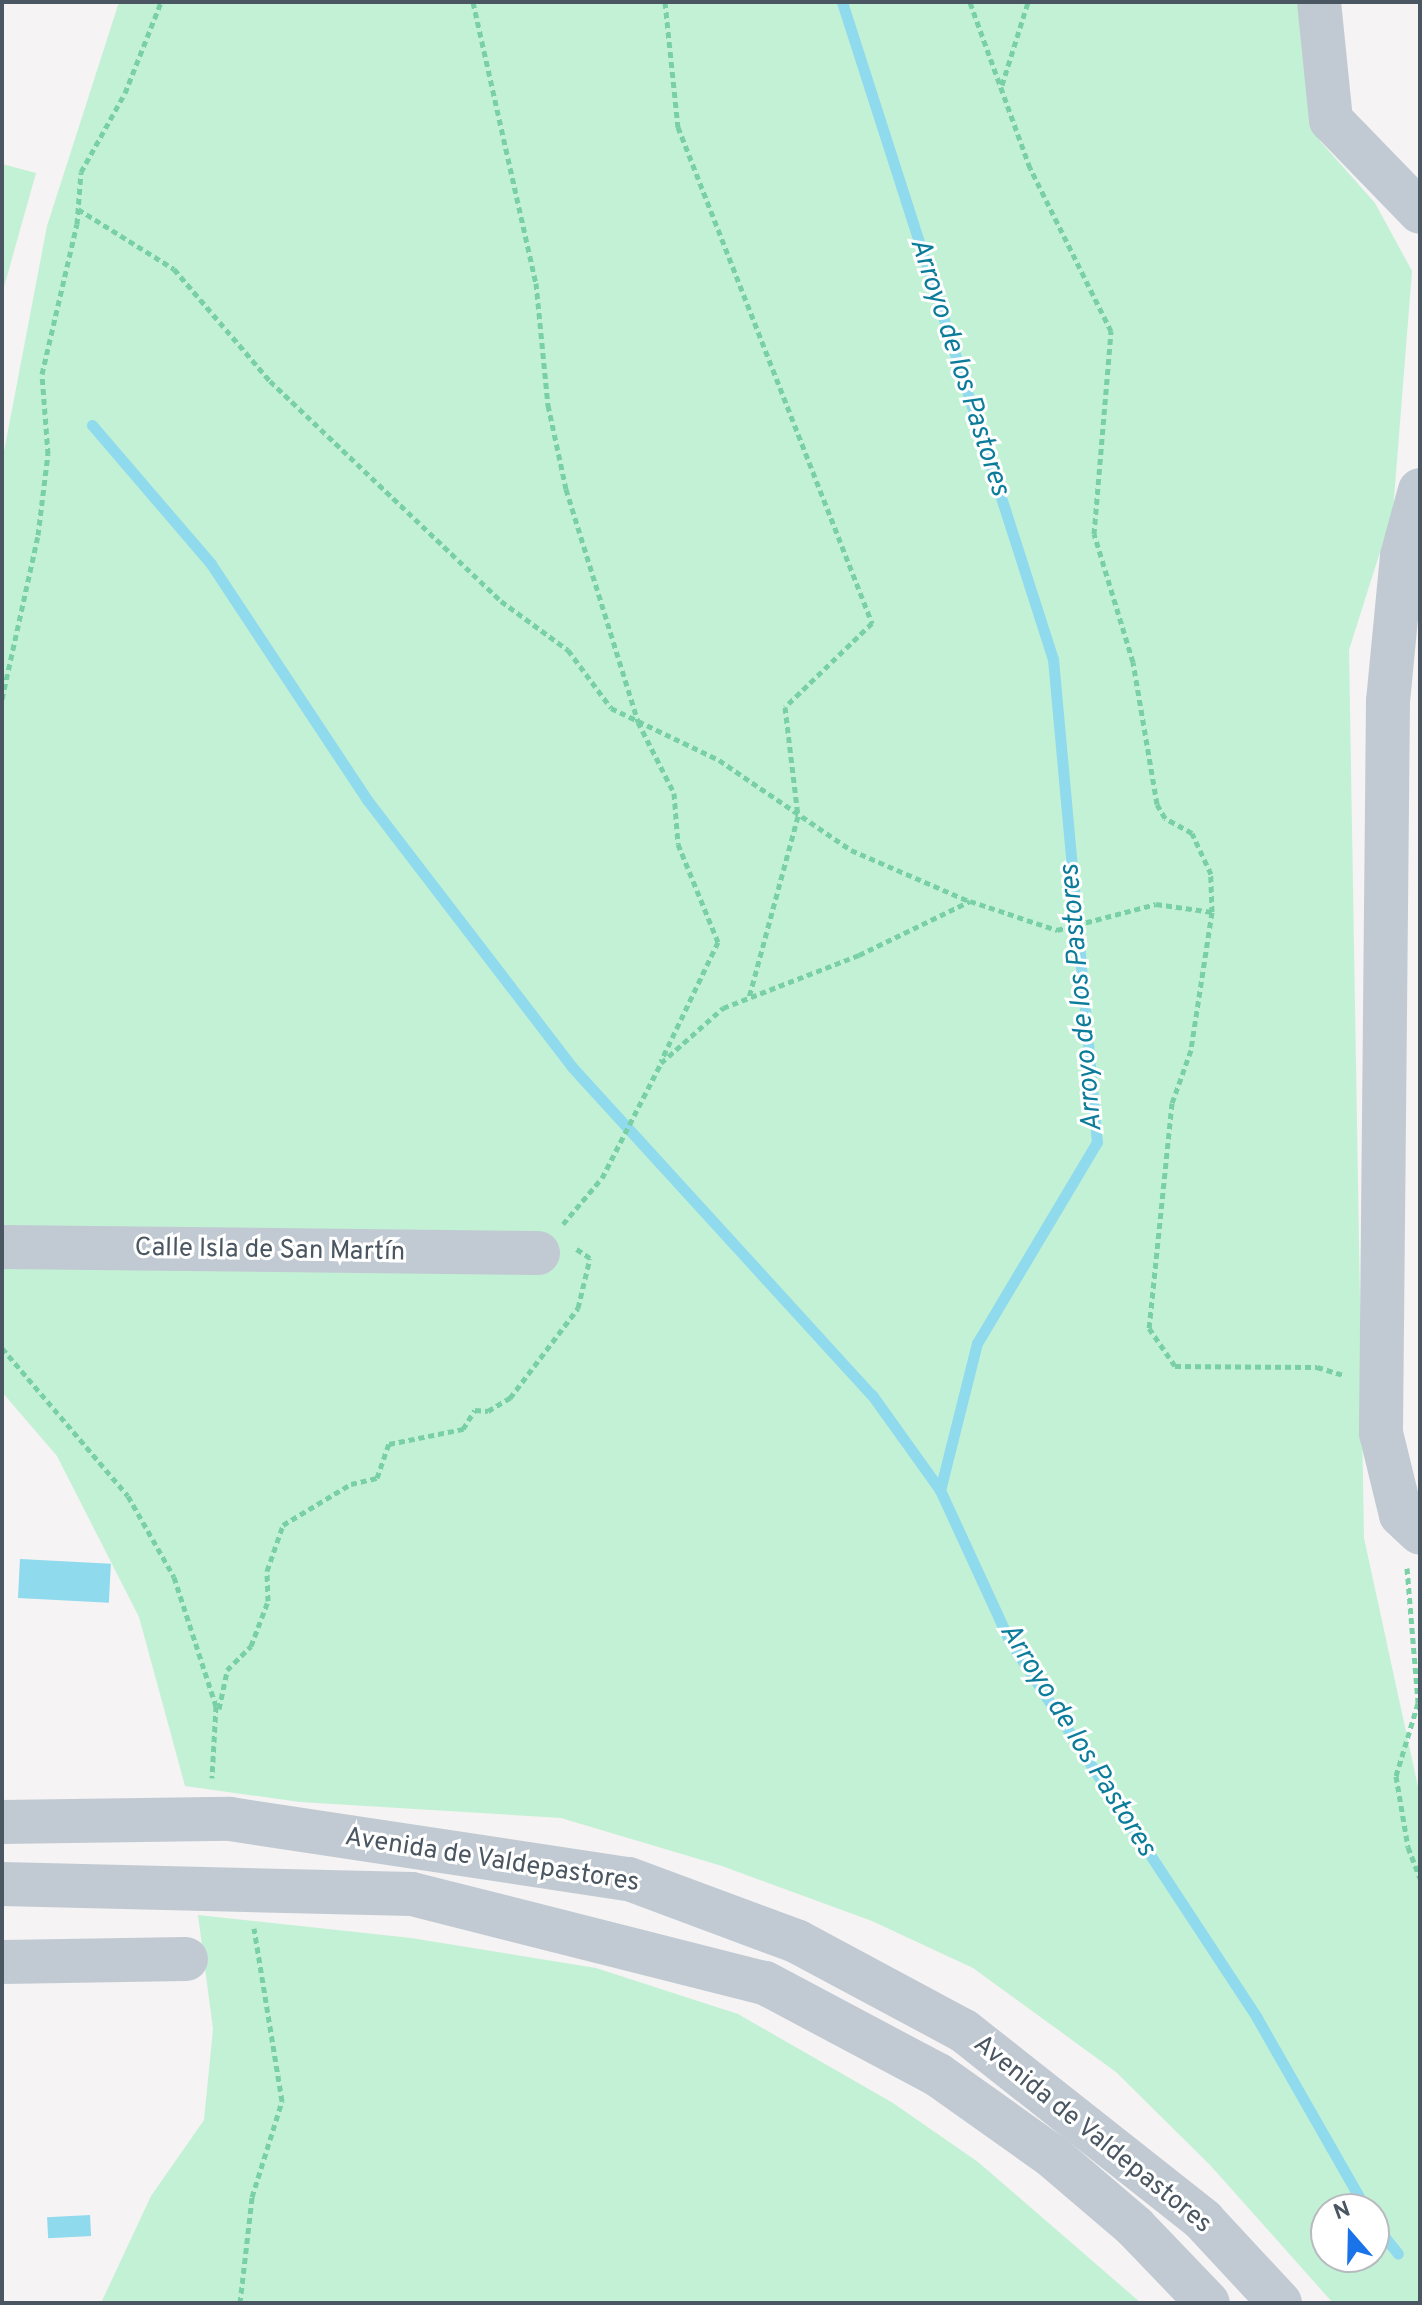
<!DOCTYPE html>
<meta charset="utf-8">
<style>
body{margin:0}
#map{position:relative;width:1422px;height:2305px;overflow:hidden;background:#f5f3f3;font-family:Overpass,sans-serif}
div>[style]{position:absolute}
.green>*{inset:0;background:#c3f1d5}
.water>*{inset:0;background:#90daee;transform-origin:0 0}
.stream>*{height:11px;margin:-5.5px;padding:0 5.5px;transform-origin:5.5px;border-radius:5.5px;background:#90daee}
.path>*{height:5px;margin-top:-2.5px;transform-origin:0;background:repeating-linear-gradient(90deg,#7ad0a6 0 6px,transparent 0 10px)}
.minor>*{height:44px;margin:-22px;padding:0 22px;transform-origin:22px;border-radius:22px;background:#c1cad2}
span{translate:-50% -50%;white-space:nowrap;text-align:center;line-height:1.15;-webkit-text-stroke:6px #fff;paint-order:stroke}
.street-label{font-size:26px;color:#4a5661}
.water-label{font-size:28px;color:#0c7c9b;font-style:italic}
.frame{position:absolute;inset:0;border:4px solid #4a5661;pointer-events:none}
.north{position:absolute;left:1310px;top:2193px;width:80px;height:80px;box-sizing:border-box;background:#fff;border:2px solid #b7bbc0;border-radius:50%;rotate:340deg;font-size:22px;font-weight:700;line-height:32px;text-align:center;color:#4a5661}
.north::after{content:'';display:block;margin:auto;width:28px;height:36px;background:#1a73e8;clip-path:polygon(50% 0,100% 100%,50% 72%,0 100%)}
</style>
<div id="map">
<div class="green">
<div style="clip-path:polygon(evenodd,119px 2px,1308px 2px,1320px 141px,1375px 203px,1412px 271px,1393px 511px,1349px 650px,1364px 1538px,1420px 1796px,1420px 2303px,1333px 2303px,1210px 2165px,1116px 2072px,973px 1968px,872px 1921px,722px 1866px,561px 1818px,300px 1802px,185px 1786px,139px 1617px,57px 1456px,2px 1392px,2px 462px,47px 226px,119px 2px,1326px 2209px,1374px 2209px,1374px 2257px,1326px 2257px,1326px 2209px)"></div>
<div style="clip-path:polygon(2px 164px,36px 173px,2px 294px)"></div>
<div style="clip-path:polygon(198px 1915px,411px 1938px,596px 1968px,738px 2014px,893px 2103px,978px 2162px,1141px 2303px,101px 2303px,151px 2196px,204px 2120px,213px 2029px)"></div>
</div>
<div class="water">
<div style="left:20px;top:1559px;width:91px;height:39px;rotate:3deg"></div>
<div style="left:90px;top:2215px;width:21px;height:43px;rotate:87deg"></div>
</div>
<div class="stream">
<div style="left:842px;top:2px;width:690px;rotate:72.2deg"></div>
<div style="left:1053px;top:659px;width:485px;rotate:84.8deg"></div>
<div style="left:1097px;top:1142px;width:234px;rotate:120.8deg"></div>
<div style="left:977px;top:1343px;width:152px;rotate:104.1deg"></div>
<div style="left:940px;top:1490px;width:165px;rotate:65.3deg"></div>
<div style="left:1009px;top:1640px;width:452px;rotate:56.7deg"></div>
<div style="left:1257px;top:2018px;width:220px;rotate:60.3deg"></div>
<div style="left:92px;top:425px;width:183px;rotate:49.4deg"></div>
<div style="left:211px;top:564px;width:284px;rotate:56.5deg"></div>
<div style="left:368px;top:801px;width:335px;rotate:52.5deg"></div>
<div style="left:572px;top:1067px;width:445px;rotate:47.6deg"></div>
<div style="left:872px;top:1395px;width:117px;rotate:54.4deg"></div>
<div style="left:1374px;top:2224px;width:38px;rotate:51deg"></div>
</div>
<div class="path">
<div style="left:473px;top:2px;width:288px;rotate:77.4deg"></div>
<div style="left:536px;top:283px;width:123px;rotate:84.4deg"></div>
<div style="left:548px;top:405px;width:86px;rotate:77.9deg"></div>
<div style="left:566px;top:489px;width:244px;rotate:72.8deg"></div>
<div style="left:638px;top:722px;width:80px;rotate:63.1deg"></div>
<div style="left:674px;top:793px;width:51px;rotate:85.5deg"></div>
<div style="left:678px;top:844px;width:106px;rotate:67.8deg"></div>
<div style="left:718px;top:942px;width:132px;rotate:115.6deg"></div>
<div style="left:665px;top:2px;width:126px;rotate:84.1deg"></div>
<div style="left:678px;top:127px;width:533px;rotate:68.64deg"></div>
<div style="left:872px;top:623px;width:121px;rotate:136deg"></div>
<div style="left:785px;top:707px;width:110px;rotate:83.2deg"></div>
<div style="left:798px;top:816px;width:188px;rotate:105.1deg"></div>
<div style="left:1002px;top:85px;width:87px;rotate:-72.6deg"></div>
<div style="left:78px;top:209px;width:113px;rotate:32deg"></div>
<div style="left:174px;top:269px;width:148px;rotate:49.4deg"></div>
<div style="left:270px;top:381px;width:319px;rotate:43.6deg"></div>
<div style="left:501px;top:601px;width:83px;rotate:36.2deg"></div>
<div style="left:568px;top:650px;width:72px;rotate:53.4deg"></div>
<div style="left:611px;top:708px;width:120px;rotate:25.7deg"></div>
<div style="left:719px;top:760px;width:160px;rotate:34.3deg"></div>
<div style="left:851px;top:850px;width:129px;rotate:23.4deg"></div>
<div style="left:2px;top:699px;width:168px;rotate:-77.6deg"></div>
<div style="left:38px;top:535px;width:82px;rotate:-83deg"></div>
<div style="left:48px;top:454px;width:80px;rotate:-94.3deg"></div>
<div style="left:42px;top:374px;width:154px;rotate:-76.9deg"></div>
<div style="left:77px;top:224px;width:52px;rotate:-85.6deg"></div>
<div style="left:81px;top:172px;width:90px;rotate:-60.9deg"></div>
<div style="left:125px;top:93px;width:98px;rotate:-68.4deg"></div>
<div style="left:1212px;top:912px;width:140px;rotate:98.7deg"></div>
<div style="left:1191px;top:1050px;width:56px;rotate:109.7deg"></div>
<div style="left:1172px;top:1103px;width:226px;rotate:95.8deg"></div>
<div style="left:1149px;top:1328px;width:46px;rotate:55.6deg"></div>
<div style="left:1175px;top:1366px;width:142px;rotate:0.4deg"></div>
<div style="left:1317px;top:1367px;width:28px;rotate:17deg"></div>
<div style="left:563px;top:1224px;width:60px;rotate:-49.7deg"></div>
<div style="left:602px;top:1178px;width:129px;rotate:-62.8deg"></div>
<div style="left:661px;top:1063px;width:83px;rotate:-41.6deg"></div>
<div style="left:723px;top:1008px;width:146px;rotate:-21.3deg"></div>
<div style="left:859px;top:955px;width:123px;rotate:-25.9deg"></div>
<div style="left:970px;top:901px;width:92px;rotate:18.4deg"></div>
<div style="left:1057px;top:930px;width:102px;rotate:-14.7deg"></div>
<div style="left:1156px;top:904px;width:57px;rotate:8.1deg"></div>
<div style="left:1212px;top:912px;width:38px;rotate:-92deg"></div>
<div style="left:1211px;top:874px;width:45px;rotate:-114.9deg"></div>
<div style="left:1192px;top:833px;width:31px;rotate:-151deg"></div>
<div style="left:1165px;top:818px;width:16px;rotate:-120deg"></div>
<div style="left:1157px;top:804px;width:144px;rotate:-99.6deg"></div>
<div style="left:1133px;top:662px;width:134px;rotate:-106.9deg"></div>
<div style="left:1094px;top:534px;width:204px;rotate:-85.2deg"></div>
<div style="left:1111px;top:331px;width:182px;rotate:-116.4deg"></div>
<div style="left:1030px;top:168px;width:177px;rotate:-109.9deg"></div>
<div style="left:2px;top:1348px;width:194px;rotate:49.6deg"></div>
<div style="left:128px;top:1496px;width:93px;rotate:60.4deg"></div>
<div style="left:174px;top:1577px;width:136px;rotate:72deg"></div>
<div style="left:216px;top:1706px;width:72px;rotate:93.2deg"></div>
<div style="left:1407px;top:1568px;width:135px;rotate:85.3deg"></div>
<div style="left:1418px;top:1703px;width:76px;rotate:106.8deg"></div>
<div style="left:1396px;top:1776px;width:72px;rotate:80.4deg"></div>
<div style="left:1408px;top:1847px;width:33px;rotate:69deg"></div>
<div style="left:219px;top:1709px;width:40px;rotate:-78deg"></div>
<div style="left:227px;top:1670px;width:34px;rotate:-45deg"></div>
<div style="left:251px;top:1646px;width:48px;rotate:-69.3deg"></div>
<div style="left:268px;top:1601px;width:30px;rotate:-92deg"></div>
<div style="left:267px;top:1571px;width:49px;rotate:-70.8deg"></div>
<div style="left:283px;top:1525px;width:79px;rotate:-31.1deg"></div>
<div style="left:351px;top:1484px;width:27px;rotate:-13deg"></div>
<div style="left:377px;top:1478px;width:36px;rotate:-71deg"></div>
<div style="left:389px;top:1444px;width:76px;rotate:-11.5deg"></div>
<div style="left:463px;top:1429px;width:22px;rotate:-58deg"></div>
<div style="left:475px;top:1410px;width:13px;rotate:4deg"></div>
<div style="left:488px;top:1411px;width:26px;rotate:-31deg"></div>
<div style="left:510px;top:1398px;width:113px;rotate:-52.9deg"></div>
<div style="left:578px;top:1308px;width:51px;rotate:-76.5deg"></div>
<div style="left:590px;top:1258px;width:18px;rotate:-146deg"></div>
<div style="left:240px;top:2303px;width:107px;rotate:-83.5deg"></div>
<div style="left:252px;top:2197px;width:101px;rotate:-72.6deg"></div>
<div style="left:282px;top:2101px;width:175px;rotate:-99.2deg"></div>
</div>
<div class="minor">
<div style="left:1319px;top:2px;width:119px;rotate:84.2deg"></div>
<div style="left:1331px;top:120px;width:128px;rotate:45.9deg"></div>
<div style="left:1420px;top:490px;width:68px;rotate:105.3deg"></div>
<div style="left:1402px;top:556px;width:146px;rotate:95.5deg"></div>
<div style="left:1388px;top:701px;width:732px;rotate:90.55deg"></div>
<div style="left:1381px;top:1433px;width:84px;rotate:76.3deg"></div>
<div style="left:1401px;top:1515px;width:26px;rotate:43deg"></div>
<div style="left:2px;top:1247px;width:536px;rotate:0.64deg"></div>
<div style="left:2px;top:1822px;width:228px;rotate:-0.8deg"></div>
<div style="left:230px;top:1819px;width:403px;rotate:8.6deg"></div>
<div style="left:629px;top:1879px;width:180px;rotate:20.4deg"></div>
<div style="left:798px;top:1942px;width:188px;rotate:28.2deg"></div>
<div style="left:964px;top:2031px;width:305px;rotate:38.3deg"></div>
<div style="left:1203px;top:2220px;width:113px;rotate:47.1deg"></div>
<div style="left:2px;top:1884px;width:410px;rotate:1.4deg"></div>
<div style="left:412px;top:1894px;width:364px;rotate:14.2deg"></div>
<div style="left:765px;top:1983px;width:196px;rotate:28deg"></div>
<div style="left:938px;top:2075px;width:140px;rotate:35.4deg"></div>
<div style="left:1052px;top:2156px;width:109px;rotate:40.5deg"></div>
<div style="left:1135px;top:2227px;width:105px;rotate:46.2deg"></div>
<div style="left:2px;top:1962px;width:184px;rotate:-0.9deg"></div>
</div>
<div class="street-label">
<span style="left:270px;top:1251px;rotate:1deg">Calle Isla de San Martín</span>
<span style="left:492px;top:1861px;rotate:9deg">Avenida de Valdepastores</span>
<span style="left:1092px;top:2135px;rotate:39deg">Avenida de Valdepastores</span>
</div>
<div class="water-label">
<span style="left:959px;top:367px;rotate:72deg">Arroyo de los Pastores</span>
<span style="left:1082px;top:998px;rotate:-95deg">Arroyo de los Pastores</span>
<span style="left:1077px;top:1740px;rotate:58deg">Arroyo de los Pastores</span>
</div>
<div class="frame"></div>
<div class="north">N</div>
</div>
